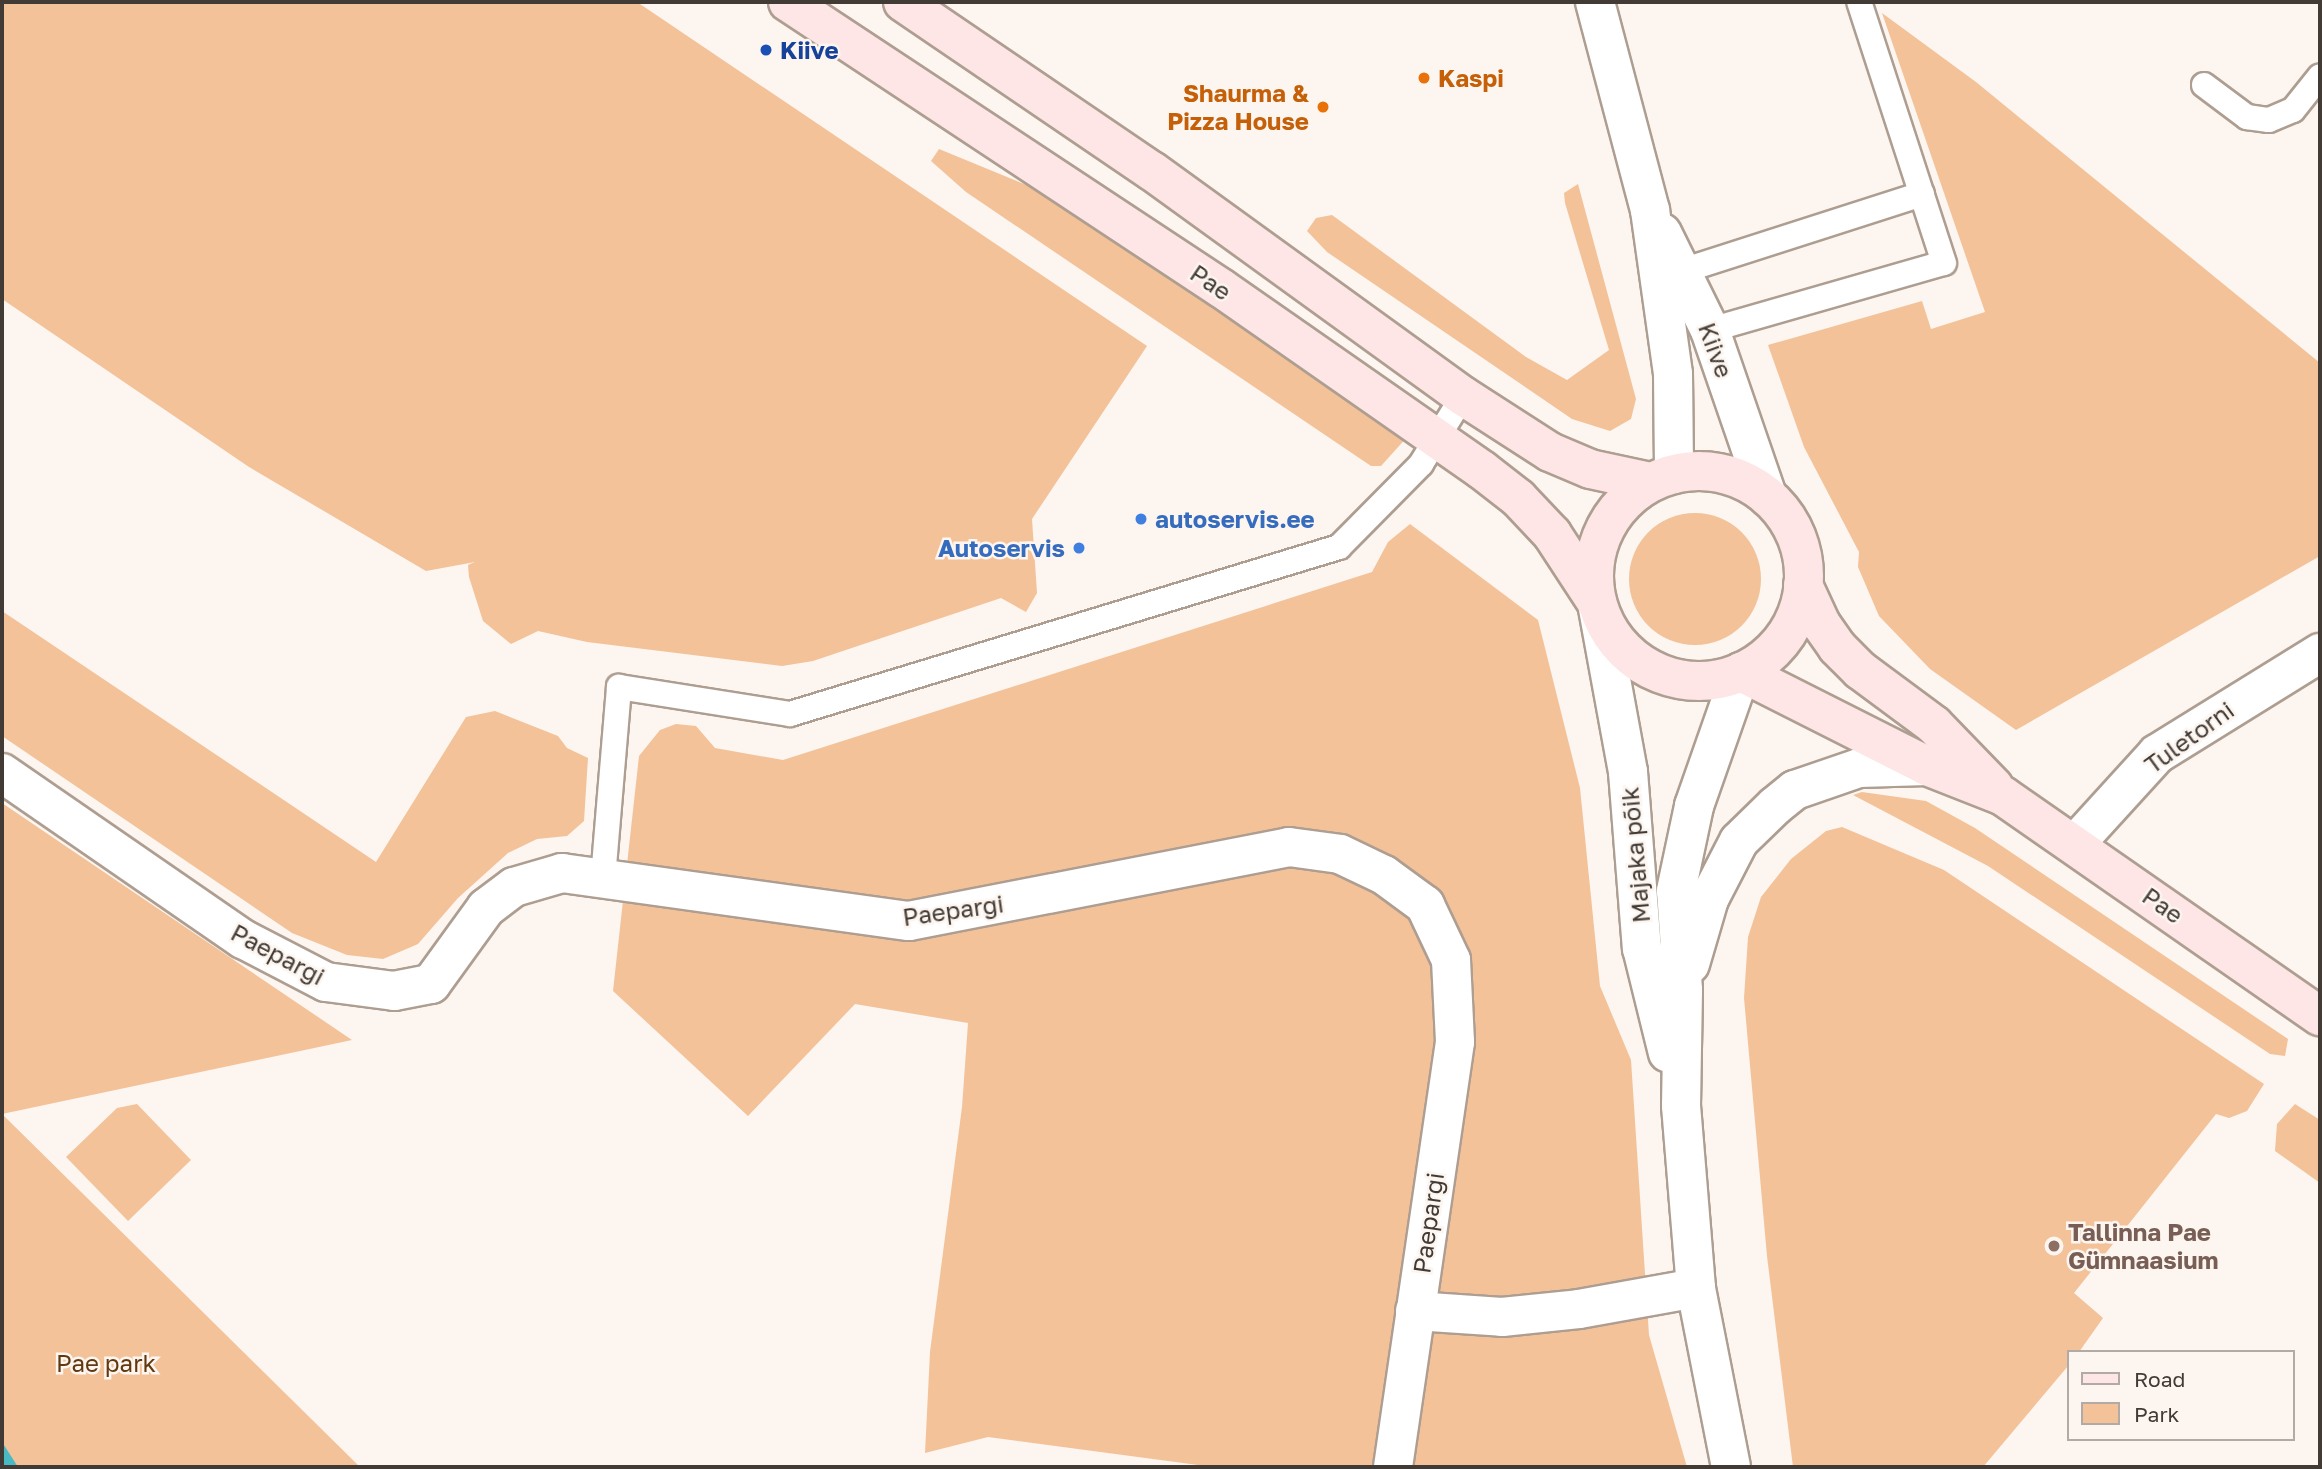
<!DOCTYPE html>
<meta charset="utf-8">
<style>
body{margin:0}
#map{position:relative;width:2322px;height:1469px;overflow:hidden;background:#fcf5f0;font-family:"Golos Text",sans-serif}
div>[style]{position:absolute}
.green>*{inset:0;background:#f3c298}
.round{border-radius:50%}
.water>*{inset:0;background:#48bac4}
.roads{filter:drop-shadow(2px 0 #ae9e91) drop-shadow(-2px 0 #ae9e91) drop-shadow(0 2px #ae9e91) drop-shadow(0 -2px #ae9e91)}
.service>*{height:24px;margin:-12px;padding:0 12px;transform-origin:12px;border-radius:12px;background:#fff}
.minor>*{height:38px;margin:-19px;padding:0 19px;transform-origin:19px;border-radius:19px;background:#fff}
.tertiary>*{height:38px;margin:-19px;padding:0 19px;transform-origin:19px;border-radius:19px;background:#fff}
.secondary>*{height:38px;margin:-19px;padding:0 19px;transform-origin:19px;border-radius:19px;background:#fde6e5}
.secondary>.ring{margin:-19px;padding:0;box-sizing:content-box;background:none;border:38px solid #fde6e5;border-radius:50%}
.dots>*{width:19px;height:19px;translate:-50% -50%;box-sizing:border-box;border:4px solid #fcf5f0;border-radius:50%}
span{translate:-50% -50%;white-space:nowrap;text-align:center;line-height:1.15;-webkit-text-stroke:5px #fcf5f0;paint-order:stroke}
.transit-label{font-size:24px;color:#164399;font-weight:700}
.left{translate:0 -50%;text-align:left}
.food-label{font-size:24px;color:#c56008;font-weight:700}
.right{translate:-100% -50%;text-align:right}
.street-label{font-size:24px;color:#423b35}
.shop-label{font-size:24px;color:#366cbe;font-weight:700}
.education-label{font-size:24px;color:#785e54;font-weight:700}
.park-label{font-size:24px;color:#62390f}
.frame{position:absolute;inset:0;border:4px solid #423b35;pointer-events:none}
.legend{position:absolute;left:2067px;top:1350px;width:228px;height:91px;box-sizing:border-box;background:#fcf5f0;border:2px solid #b2aba5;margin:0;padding:9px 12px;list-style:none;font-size:21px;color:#423b35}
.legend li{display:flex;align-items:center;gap:14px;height:35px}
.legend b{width:35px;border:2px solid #b2aba5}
</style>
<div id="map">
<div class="green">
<div style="clip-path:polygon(2px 2px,637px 2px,1147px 346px,1032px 519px,1037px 593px,1026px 612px,1001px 598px,813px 661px,782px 666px,587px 642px,538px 631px,511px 644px,483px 621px,469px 577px,468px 565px,475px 562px,426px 571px,249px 467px,2px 299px)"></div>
<div style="clip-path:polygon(1882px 13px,1976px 82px,2320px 363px,2320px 556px,2016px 730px,1930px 669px,1879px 616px,1858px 567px,1859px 552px,1804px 447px,1768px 345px,1922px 301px,1931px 329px,1985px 312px)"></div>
<div style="clip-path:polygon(939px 149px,1041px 191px,1408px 436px,1381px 466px,1371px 466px,966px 192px,931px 161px)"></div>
<div style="clip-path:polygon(1578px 184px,1636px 399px,1631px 419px,1610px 431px,1572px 419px,1534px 393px,1327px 252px,1307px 231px,1316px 218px,1332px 215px,1526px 357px,1567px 380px,1609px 350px,1565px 203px,1564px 193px)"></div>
<div class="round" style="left:1629px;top:513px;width:132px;height:132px"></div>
<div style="clip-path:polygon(1410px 524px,1538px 620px,1580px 788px,1600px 986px,1631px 1060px,1649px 1335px,1687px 1467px,1213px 1467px,988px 1437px,925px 1453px,930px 1352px,962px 1107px,968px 1023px,855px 1004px,748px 1116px,613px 991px,639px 756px,660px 730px,676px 724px,696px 726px,715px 748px,783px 760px,1372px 572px,1388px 542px)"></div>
<div style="clip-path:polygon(2px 611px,376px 862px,466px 717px,495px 711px,558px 736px,567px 748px,588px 758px,584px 821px,567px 836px,537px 839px,508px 853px,458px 898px,418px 944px,383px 959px,347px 955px,292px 933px,2px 736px)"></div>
<div style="clip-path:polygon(1862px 792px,1926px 801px,1975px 828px,2288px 1039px,2285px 1056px,2270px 1054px,1988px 866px,1853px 795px)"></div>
<div style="clip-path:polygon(2px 803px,352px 1040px,2px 1114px,360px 1467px,2px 1467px)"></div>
<div style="clip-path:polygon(1842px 827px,1944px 870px,2264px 1084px,2247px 1111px,2229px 1118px,2216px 1114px,2074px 1293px,2103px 1318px,2079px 1352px,2068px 1352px,2068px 1366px,1983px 1467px,1793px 1467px,1767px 1256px,1744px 998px,1748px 937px,1761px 897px,1791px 859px,1826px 831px)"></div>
<div style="clip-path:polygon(137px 1104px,191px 1160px,128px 1221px,66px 1157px,117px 1108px)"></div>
<div style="clip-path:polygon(2295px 1104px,2320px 1120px,2320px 1183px,2275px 1151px,2277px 1124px)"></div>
</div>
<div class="water">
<div style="clip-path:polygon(2px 1442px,18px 1467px,2px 1467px)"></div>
</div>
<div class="roads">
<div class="service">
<div style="left:2204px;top:85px;width:54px;rotate:36.7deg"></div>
<div style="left:2247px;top:117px;width:22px;rotate:8deg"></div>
<div style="left:2269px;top:120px;width:26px;rotate:-23deg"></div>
<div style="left:2293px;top:110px;width:43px;rotate:-51.5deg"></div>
<div style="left:1682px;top:271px;width:252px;rotate:-17.8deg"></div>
<div style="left:1710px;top:330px;width:243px;rotate:-16deg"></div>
<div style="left:1944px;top:263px;width:274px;rotate:-108deg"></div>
<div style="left:603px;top:878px;width:192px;rotate:-85.2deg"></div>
<div style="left:619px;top:687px;width:173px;rotate:9deg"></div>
<div style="left:790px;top:714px;width:574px;rotate:-16.92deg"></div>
<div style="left:1339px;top:547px;width:117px;rotate:-45.3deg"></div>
<div style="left:1421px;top:464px;width:80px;rotate:-58.3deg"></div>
</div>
<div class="minor">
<div style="left:1595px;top:2px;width:215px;rotate:75.2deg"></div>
<div style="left:1650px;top:210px;width:166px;rotate:82deg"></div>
<div style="left:1673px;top:374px;width:100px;rotate:89.4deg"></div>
<div style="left:1662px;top:233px;width:108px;rotate:63.7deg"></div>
<div style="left:1710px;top:330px;width:176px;rotate:71deg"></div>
<div style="left:2px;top:773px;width:293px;rotate:34.6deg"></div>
<div style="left:243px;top:939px;width:93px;rotate:27.4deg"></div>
<div style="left:326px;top:982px;width:69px;rotate:7.5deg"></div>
<div style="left:394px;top:991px;width:38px;rotate:-11deg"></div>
<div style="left:431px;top:984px;width:94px;rotate:-54.1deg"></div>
<div style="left:486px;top:908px;width:35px;rotate:-37deg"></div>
<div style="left:514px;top:887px;width:50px;rotate:-16.3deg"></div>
<div style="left:562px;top:873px;width:350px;rotate:7.9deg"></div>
<div style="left:909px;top:921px;width:387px;rotate:-11deg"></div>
<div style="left:1289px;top:847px;width:51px;rotate:7.8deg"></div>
<div style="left:1340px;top:854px;width:49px;rotate:25.5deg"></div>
<div style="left:1384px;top:875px;width:51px;rotate:36.2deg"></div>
<div style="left:1425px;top:905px;width:61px;rotate:64.7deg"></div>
<div style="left:1451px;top:960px;width:82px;rotate:87.2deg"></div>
<div style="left:1455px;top:1042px;width:429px;rotate:98.3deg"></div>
<div style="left:2076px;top:843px;width:120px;rotate:-47.7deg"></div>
<div style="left:2157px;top:754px;width:192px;rotate:-31.8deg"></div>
<div style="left:1415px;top:1311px;width:87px;rotate:3.9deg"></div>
<div style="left:1502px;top:1317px;width:77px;rotate:-5.9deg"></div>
<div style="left:1579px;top:1309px;width:119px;rotate:-10.2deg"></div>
</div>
<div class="tertiary">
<div style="left:1597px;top:603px;width:172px;rotate:79.6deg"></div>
<div style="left:1628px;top:772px;width:177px;rotate:85.5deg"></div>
<div style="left:1642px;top:948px;width:108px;rotate:76.1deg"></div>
<div style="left:1690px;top:964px;width:68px;rotate:-73.7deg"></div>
<div style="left:1709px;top:899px;width:65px;rotate:-62.7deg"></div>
<div style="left:1739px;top:841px;width:50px;rotate:-44.2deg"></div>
<div style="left:1775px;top:806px;width:26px;rotate:-39deg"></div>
<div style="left:1795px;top:790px;width:68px;rotate:-19deg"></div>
<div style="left:1859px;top:768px;width:68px;rotate:-1.7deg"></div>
<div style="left:1731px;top:1467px;width:182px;rotate:-101.1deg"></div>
<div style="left:1696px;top:1288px;width:183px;rotate:-94.7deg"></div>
<div style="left:1681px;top:1106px;width:116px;rotate:-89deg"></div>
<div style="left:1683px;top:990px;width:99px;rotate:-94deg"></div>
<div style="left:1676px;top:891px;width:87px;rotate:-78deg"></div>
<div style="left:1694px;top:806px;width:142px;rotate:-70.7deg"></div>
</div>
<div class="secondary">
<div style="left:788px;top:2px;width:519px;rotate:33.45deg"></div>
<div style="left:1221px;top:288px;width:318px;rotate:34.9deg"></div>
<div style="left:1482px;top:470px;width:46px;rotate:37.9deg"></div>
<div style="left:1518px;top:498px;width:50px;rotate:46.6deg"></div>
<div style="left:1552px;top:534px;width:82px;rotate:56.9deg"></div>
<div style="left:903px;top:2px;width:301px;rotate:34.2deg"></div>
<div style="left:1152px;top:171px;width:384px;rotate:35.9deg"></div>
<div style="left:1463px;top:396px;width:103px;rotate:32.8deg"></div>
<div style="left:1550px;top:452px;width:43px;rotate:23deg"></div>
<div style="left:1590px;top:469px;width:61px;rotate:12.2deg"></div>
<div class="ring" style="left:1594px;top:471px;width:172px;height:172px"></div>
<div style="left:1803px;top:585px;width:43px;rotate:65.2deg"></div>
<div style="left:1821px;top:624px;width:28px;rotate:55deg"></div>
<div style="left:1837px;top:647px;width:33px;rotate:45deg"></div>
<div style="left:1860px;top:670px;width:92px;rotate:36.6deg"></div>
<div style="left:1934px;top:725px;width:86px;rotate:45.9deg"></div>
<div style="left:1741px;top:672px;width:208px;rotate:26.8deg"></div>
<div style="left:1927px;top:766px;width:82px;rotate:21.5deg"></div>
<div style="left:2003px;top:796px;width:386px;rotate:34.8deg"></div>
</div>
</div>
<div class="dots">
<div style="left:766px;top:50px;background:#1a4fb4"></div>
<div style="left:1424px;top:78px;background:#e8710a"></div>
<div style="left:1323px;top:107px;background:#e8710a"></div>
<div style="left:1141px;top:519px;background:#3f7fe0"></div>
<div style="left:1079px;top:548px;background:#3f7fe0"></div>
<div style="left:2054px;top:1246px;background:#8d6e63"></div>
</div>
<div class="transit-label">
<span class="left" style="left:780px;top:50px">Kiive</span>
</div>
<div class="food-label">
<span class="left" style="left:1438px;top:78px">Kaspi</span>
<span class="right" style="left:1309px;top:107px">Shaurma &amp;<br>Pizza House</span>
</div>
<div class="street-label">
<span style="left:1211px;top:282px;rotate:34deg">Pae</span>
<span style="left:1716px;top:350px;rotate:70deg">Kiive</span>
<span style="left:2189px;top:737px;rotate:-36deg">Tuletorni</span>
<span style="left:1635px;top:855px;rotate:-95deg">Majaka põik</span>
<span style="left:2163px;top:905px;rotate:35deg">Pae</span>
<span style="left:953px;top:910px;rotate:-8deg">Paepargi</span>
<span style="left:278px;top:954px;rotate:28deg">Paepargi</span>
<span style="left:1428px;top:1223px;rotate:-82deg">Paepargi</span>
</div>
<div class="shop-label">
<span class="left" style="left:1155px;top:519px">autoservis.ee</span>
<span class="right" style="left:1065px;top:548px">Autoservis</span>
</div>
<div class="education-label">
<span class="left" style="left:2068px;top:1246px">Tallinna Pae<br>Gümnaasium</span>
</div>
<div class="park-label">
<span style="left:106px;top:1363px">Pae park</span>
</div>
<div class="frame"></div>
<ul class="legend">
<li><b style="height:9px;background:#fde6e5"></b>Road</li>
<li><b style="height:19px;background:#f3c298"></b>Park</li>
</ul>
</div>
